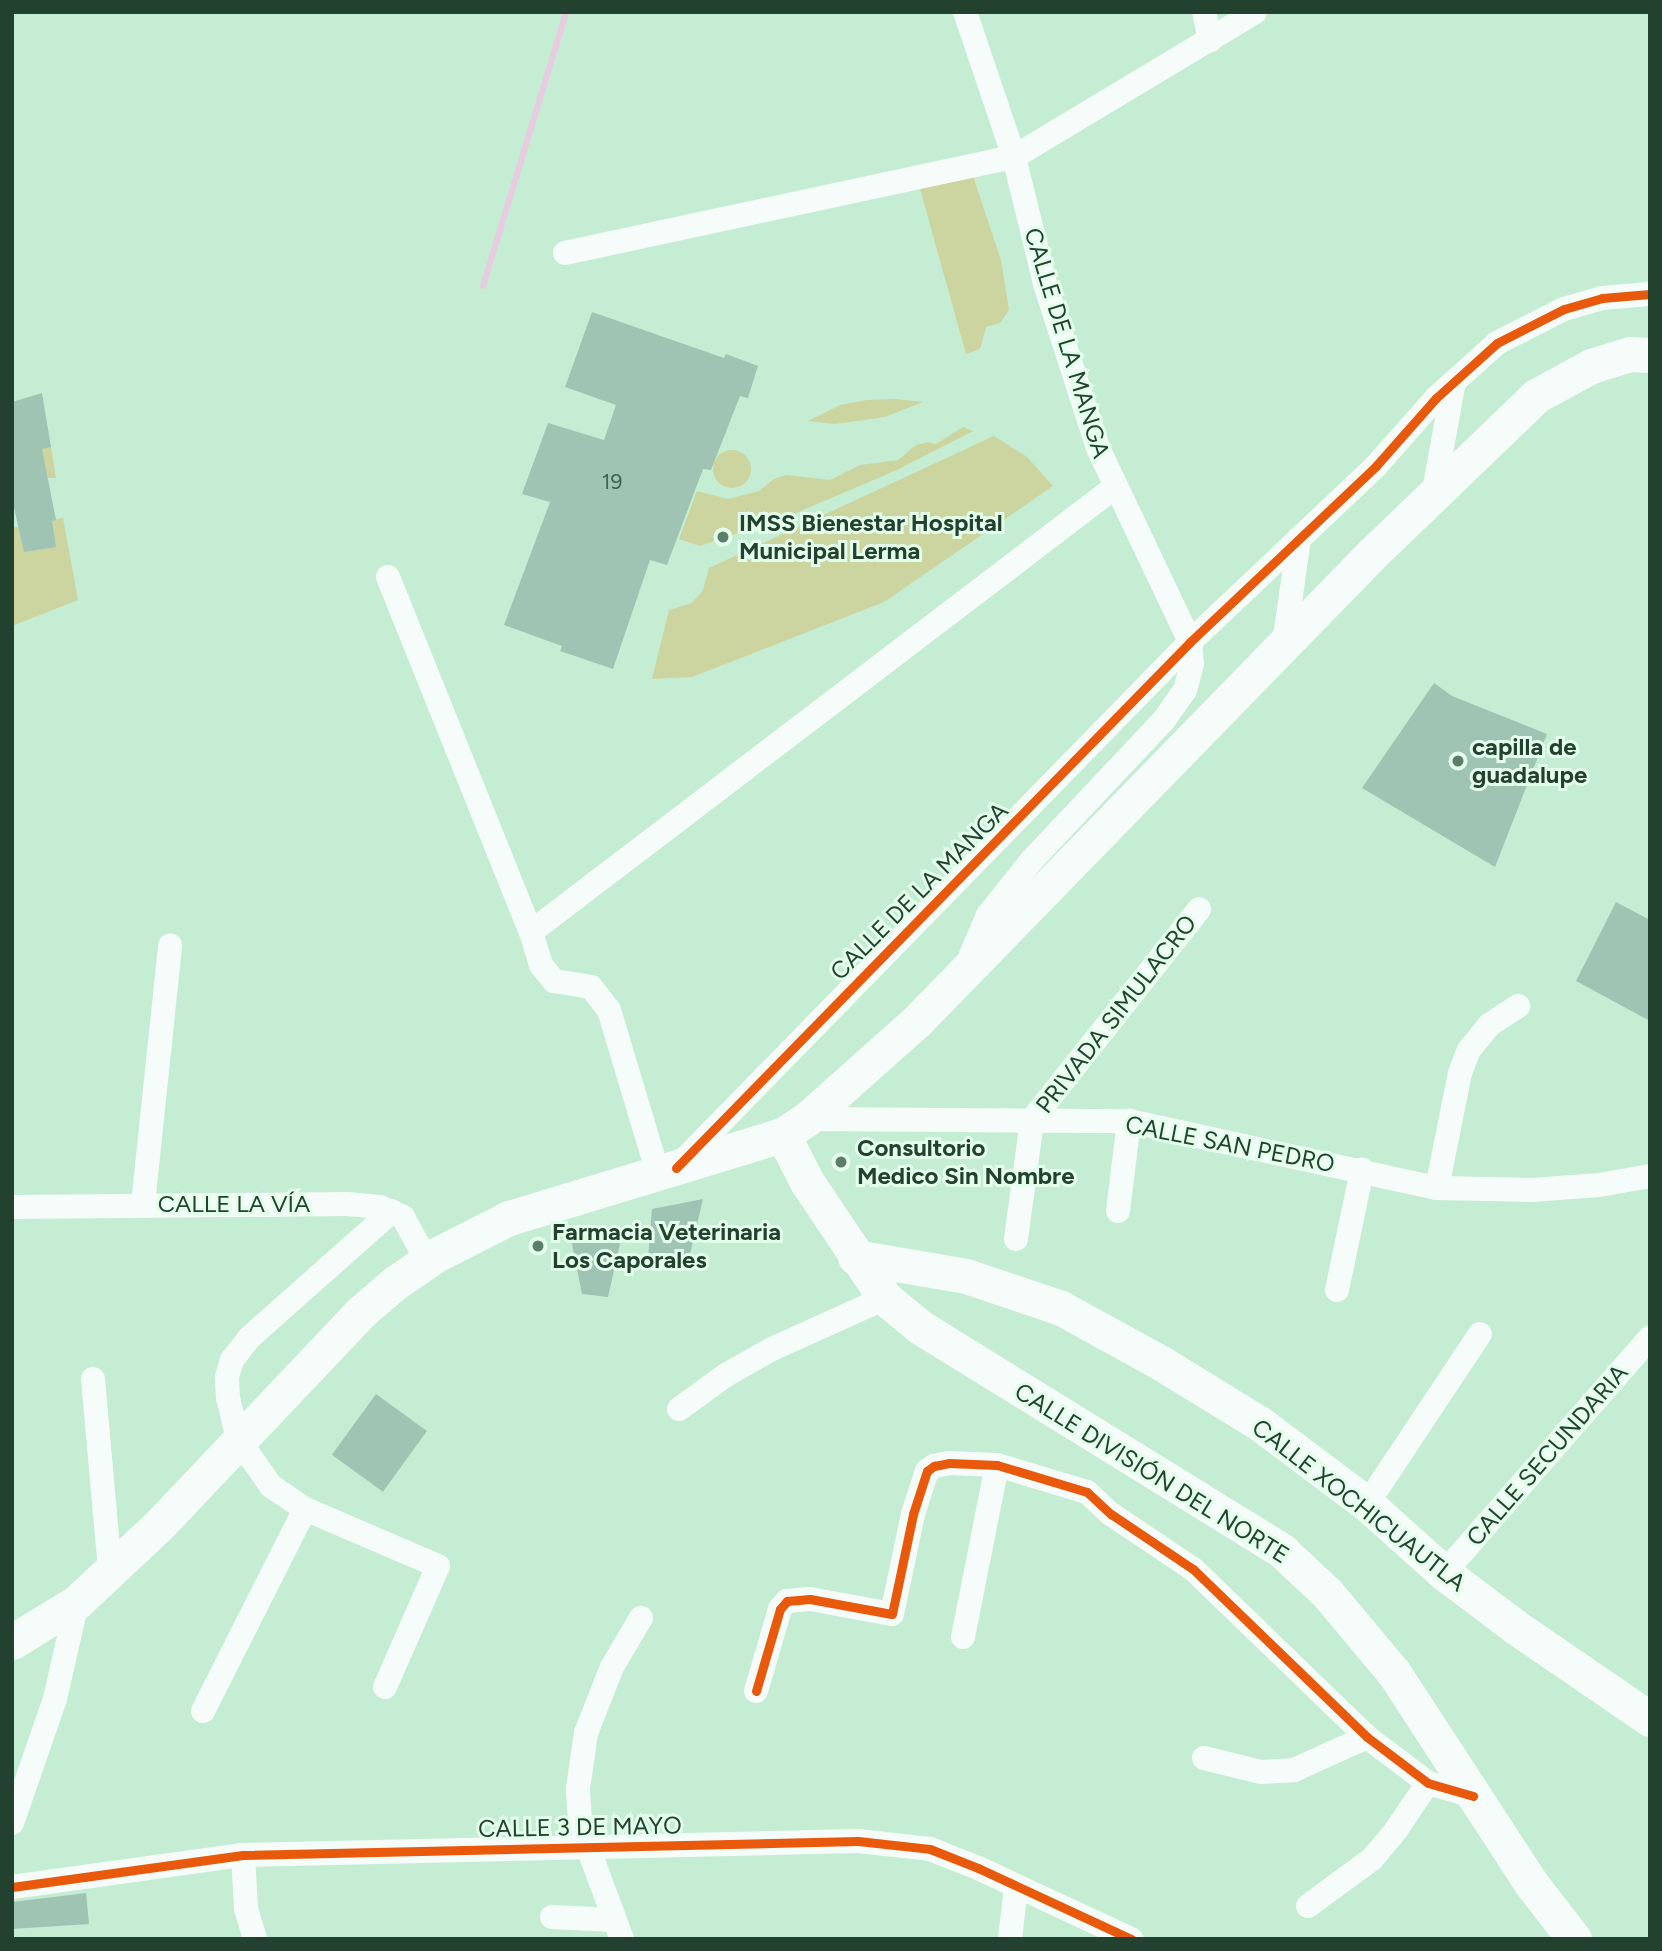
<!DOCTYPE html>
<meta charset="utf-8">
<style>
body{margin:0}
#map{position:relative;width:1662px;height:1951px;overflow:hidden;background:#c5edd4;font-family:Figtree,sans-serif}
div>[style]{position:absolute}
.green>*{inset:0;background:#ccd49f}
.round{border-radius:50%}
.stream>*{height:6px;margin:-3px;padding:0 3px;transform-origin:3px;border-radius:3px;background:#e9cbe2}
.building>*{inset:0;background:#a0c4b4;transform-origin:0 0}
.street>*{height:24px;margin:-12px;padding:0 12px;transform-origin:12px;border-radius:12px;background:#f6fcf9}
.secondary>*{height:35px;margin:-17.5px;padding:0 17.5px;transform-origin:17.5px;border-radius:17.5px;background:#f6fcf9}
.cycleway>*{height:9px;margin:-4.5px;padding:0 4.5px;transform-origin:4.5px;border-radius:4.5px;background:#e8590c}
.dots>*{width:19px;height:19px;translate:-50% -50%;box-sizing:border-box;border:4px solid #e3ffec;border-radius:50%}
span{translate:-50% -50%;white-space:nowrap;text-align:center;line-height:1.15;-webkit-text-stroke:6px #e3ffec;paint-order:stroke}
.number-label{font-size:21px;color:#426250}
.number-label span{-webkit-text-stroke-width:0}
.street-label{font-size:24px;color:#23412f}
.poi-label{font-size:24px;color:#23412f;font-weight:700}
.left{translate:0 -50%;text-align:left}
.frame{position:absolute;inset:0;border:14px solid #23412f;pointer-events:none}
</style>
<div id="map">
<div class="green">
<div style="clip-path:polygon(972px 173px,1001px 260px,1009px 310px,1000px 323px,986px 327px,980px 349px,966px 354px,919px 185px)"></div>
<div style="clip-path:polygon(895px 399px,923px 402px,885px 417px,864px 420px,835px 424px,808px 421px,840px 405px,867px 400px)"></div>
<div style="clip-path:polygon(963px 427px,973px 431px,897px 470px,796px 513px,700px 546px,679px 539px,697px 491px,728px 499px,759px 491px,774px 479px,786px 475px,830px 480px,860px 465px,898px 460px,916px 445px,928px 442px,936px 444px)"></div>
<div style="clip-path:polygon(994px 436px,1027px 457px,1053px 486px,884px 602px,692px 677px,652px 679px,669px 610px,692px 603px,703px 590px,709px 568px)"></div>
<div style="clip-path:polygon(51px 447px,56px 478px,48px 478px,29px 451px)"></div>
<div class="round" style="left:713px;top:450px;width:38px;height:38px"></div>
<div style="clip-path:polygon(63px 518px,78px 600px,12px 626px,12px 528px)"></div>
</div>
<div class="stream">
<div style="left:483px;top:286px;width:286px;rotate:-73.1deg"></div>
</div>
<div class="building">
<div style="clip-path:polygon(592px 312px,724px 358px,726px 354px,758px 366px,748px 398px,740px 396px,711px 470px,703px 469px,667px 565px,650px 560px,613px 669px,560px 651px,562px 646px,504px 625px,550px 502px,522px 494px,548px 423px,604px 440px,616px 405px,565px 387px)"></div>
<div style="clip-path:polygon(42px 393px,51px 447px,42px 449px,56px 520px,52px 521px,56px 547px,24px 552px,12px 499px,12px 402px)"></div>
<div style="clip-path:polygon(1434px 683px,1452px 696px,1547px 734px,1495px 867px,1362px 788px)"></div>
<div style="clip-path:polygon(1616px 902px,1650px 920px,1650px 1021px,1576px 981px)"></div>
<div style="clip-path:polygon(703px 1199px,687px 1267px,648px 1258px,652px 1209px)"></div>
<div style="clip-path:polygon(624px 1226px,608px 1297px,582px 1294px,571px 1239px)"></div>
<div style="left:376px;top:1394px;width:63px;height:75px;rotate:36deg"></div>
<div style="clip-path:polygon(86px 1893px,89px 1924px,12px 1929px,12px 1902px)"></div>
</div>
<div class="street">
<div style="left:965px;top:12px;width:153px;rotate:71.3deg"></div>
<div style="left:1014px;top:157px;width:134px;rotate:76.2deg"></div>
<div style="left:1046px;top:287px;width:169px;rotate:72.1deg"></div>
<div style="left:1098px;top:448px;width:215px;rotate:64.6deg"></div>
<div style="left:1190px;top:642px;width:22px;rotate:85deg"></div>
<div style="left:1192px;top:664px;width:27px;rotate:105deg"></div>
<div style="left:1185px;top:690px;width:38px;rotate:125deg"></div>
<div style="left:1163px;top:721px;width:191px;rotate:133.3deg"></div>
<div style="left:1032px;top:860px;width:70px;rotate:128.7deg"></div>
<div style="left:988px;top:915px;width:51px;rotate:113.1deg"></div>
<div style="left:1204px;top:12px;width:29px;rotate:78deg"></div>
<div style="left:565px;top:253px;width:459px;rotate:-12.1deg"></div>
<div style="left:1014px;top:157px;width:281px;rotate:-31deg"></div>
<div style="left:1433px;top:496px;width:116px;rotate:-79.6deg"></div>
<div style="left:388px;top:577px;width:383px;rotate:68.1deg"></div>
<div style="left:531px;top:932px;width:34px;rotate:73deg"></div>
<div style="left:541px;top:965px;width:21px;rotate:51deg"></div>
<div style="left:554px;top:981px;width:37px;rotate:9deg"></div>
<div style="left:591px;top:987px;width:29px;rotate:52deg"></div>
<div style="left:609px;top:1010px;width:170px;rotate:73.3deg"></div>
<div style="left:1284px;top:645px;width:108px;rotate:-82deg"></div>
<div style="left:531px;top:932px;width:734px;rotate:-37.31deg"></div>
<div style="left:807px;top:1119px;width:322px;rotate:0.4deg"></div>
<div style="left:1129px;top:1121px;width:315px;rotate:12.3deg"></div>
<div style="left:1437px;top:1188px;width:95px;rotate:1.2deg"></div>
<div style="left:1532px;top:1190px;width:67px;rotate:-4.3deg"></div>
<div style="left:1599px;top:1185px;width:52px;rotate:-10deg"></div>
<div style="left:679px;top:1165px;width:731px;rotate:-45.66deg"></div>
<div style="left:1190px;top:642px;width:255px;rotate:-43.4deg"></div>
<div style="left:1375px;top:467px;width:92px;rotate:-48.5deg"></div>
<div style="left:1436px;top:398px;width:82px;rotate:-42deg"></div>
<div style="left:1497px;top:343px;width:75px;rotate:-26.9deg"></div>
<div style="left:1564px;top:309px;width:40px;rotate:-16deg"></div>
<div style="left:1602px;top:298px;width:48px;rotate:-4.8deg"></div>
<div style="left:1437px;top:1188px;width:117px;rotate:-78.7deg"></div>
<div style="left:1460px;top:1073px;width:25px;rotate:-69deg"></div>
<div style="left:1469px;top:1050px;width:32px;rotate:-51deg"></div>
<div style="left:1489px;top:1025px;width:35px;rotate:-33deg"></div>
<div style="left:143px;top:1204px;width:260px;rotate:-84deg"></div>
<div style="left:12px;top:1207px;width:335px;rotate:-0.5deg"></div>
<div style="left:347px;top:1204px;width:33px;rotate:5deg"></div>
<div style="left:380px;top:1207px;width:25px;rotate:23deg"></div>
<div style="left:403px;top:1217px;width:50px;rotate:61.4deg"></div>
<div style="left:1118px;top:1211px;width:91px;rotate:-83deg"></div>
<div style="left:1016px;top:1239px;width:120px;rotate:-82.3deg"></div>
<div style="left:1032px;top:1120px;width:269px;rotate:-51.6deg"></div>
<div style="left:1337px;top:1290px;width:123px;rotate:-78.2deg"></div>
<div style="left:93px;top:1379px;width:192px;rotate:84.9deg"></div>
<div style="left:679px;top:1409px;width:58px;rotate:-35.9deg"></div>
<div style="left:726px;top:1375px;width:53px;rotate:-29.5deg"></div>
<div style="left:772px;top:1349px;width:124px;rotate:-24.3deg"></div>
<div style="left:1367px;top:1504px;width:204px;rotate:-56.4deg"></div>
<div style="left:1444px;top:1573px;width:313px;rotate:-48.8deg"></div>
<div style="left:963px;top:1637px;width:175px;rotate:-78.8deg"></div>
<div style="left:385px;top:1687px;width:132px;rotate:-66.3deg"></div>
<div style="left:438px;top:1566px;width:145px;rotate:-156.8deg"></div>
<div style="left:305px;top:1509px;width:41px;rotate:-145.9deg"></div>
<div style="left:271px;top:1486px;width:57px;rotate:-125.1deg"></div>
<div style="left:238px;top:1439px;width:42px;rotate:-103.7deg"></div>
<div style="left:228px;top:1398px;width:21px;rotate:-93deg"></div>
<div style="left:227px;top:1377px;width:18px;rotate:-74deg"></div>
<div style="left:232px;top:1360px;width:28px;rotate:-52deg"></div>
<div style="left:249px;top:1338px;width:191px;rotate:-41.6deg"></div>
<div style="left:756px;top:1691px;width:85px;rotate:-73.7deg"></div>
<div style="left:780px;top:1609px;width:11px;rotate:-49deg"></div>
<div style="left:787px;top:1601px;width:23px;rotate:-5deg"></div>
<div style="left:810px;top:1599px;width:83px;rotate:10.4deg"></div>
<div style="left:892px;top:1614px;width:102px;rotate:-78.1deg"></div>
<div style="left:913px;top:1514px;width:45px;rotate:-72deg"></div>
<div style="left:927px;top:1471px;width:9px;rotate:-36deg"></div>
<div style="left:934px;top:1466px;width:15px;rotate:-11deg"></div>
<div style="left:949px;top:1463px;width:48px;rotate:2.4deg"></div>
<div style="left:997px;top:1465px;width:94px;rotate:16.7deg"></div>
<div style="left:1087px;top:1492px;width:33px;rotate:43deg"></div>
<div style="left:1111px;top:1514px;width:99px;rotate:33.9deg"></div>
<div style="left:1193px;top:1569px;width:242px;rotate:44deg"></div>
<div style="left:1367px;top:1737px;width:76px;rotate:37deg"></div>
<div style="left:1428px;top:1783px;width:47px;rotate:16.1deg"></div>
<div style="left:203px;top:1711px;width:226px;rotate:-63.2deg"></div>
<div style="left:1204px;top:1758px;width:59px;rotate:13.8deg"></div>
<div style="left:1261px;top:1772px;width:33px;rotate:-3deg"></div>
<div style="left:1294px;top:1770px;width:80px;rotate:-24.3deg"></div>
<div style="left:12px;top:1823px;width:131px;rotate:-70.9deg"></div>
<div style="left:55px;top:1699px;width:99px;rotate:-77.2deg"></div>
<div style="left:243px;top:1855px;width:54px;rotate:86.8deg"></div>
<div style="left:246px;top:1909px;width:31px;rotate:73deg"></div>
<div style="left:12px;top:1887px;width:233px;rotate:-7.9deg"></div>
<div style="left:243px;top:1855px;width:615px;rotate:-1.3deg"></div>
<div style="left:858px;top:1841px;width:72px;rotate:6.3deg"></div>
<div style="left:930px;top:1849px;width:52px;rotate:21.6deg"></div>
<div style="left:978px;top:1868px;width:169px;rotate:24.9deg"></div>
<div style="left:1308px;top:1906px;width:79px;rotate:-36.3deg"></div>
<div style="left:1372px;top:1859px;width:38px;rotate:-50deg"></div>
<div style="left:1396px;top:1830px;width:57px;rotate:-55.8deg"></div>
<div style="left:552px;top:1917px;width:62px;rotate:2.8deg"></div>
<div style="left:622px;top:1939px;width:100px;rotate:-110.4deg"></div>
<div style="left:587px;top:1845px;width:26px;rotate:-106deg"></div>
<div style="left:580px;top:1820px;width:32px;rotate:-94deg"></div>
<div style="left:578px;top:1788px;width:56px;rotate:-81.7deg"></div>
<div style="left:586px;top:1733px;width:71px;rotate:-68.5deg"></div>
<div style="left:612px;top:1667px;width:57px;rotate:-59.4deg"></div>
<div style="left:1010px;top:1939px;width:52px;rotate:-83.4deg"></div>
</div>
<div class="secondary">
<div style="left:783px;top:1135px;width:53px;rotate:62.9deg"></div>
<div style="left:807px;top:1182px;width:140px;rotate:56.1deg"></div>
<div style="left:885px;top:1298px;width:45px;rotate:39.6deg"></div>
<div style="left:920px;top:1327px;width:426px;rotate:31.7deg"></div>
<div style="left:1282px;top:1551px;width:62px;rotate:43deg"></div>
<div style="left:1327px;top:1593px;width:104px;rotate:50.1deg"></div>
<div style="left:1394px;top:1673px;width:249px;rotate:56.9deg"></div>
<div style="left:1530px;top:1882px;width:72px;rotate:52.3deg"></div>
<div style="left:855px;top:1257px;width:113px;rotate:9.7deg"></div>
<div style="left:966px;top:1276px;width:100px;rotate:18.6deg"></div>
<div style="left:1061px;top:1308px;width:114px;rotate:28.8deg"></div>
<div style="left:1161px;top:1363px;width:115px;rotate:31.5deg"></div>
<div style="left:1259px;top:1423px;width:135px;rotate:36.9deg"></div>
<div style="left:1367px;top:1504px;width:103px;rotate:41.9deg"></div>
<div style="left:1444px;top:1573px;width:91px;rotate:37deg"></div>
<div style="left:1517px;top:1628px;width:161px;rotate:34.4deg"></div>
<div style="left:12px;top:1642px;width:76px;rotate:-31.6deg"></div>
<div style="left:77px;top:1602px;width:114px;rotate:-43.2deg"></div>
<div style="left:160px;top:1524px;width:291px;rotate:-46.5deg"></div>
<div style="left:360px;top:1313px;width:46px;rotate:-40.6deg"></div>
<div style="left:395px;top:1283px;width:50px;rotate:-34.3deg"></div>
<div style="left:436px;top:1255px;width:82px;rotate:-26.9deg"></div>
<div style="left:509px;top:1218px;width:286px;rotate:-16.9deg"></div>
<div style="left:783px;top:1135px;width:29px;rotate:-34deg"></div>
<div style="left:807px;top:1119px;width:147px;rotate:-41.7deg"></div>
<div style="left:917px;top:1021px;width:651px;rotate:-45.75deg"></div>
<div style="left:1371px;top:555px;width:229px;rotate:-43.9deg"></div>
<div style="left:1536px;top:396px;width:63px;rotate:-28.6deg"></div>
<div style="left:1591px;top:366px;width:41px;rotate:-17.1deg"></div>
<div style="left:1630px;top:354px;width:20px;rotate:3deg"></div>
</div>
<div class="cycleway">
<div style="left:676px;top:1168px;width:735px;rotate:-45.66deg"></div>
<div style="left:1190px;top:642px;width:255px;rotate:-43.4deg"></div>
<div style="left:1375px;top:467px;width:92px;rotate:-48.5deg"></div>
<div style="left:1436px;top:398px;width:82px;rotate:-42deg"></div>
<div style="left:1497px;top:343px;width:75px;rotate:-26.9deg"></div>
<div style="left:1564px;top:309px;width:40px;rotate:-16deg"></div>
<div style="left:1602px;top:298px;width:48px;rotate:-4.8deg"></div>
<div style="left:756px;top:1691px;width:85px;rotate:-73.7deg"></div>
<div style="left:780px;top:1609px;width:11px;rotate:-49deg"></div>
<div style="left:787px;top:1601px;width:23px;rotate:-5deg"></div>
<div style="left:810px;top:1599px;width:83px;rotate:10.4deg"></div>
<div style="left:892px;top:1614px;width:102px;rotate:-78.1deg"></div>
<div style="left:913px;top:1514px;width:45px;rotate:-72deg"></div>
<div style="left:927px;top:1471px;width:9px;rotate:-36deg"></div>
<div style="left:934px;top:1466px;width:15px;rotate:-11deg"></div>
<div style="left:949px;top:1463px;width:48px;rotate:2.4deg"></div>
<div style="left:997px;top:1465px;width:94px;rotate:16.7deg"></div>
<div style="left:1087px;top:1492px;width:33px;rotate:43deg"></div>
<div style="left:1111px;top:1514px;width:99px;rotate:33.9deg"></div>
<div style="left:1193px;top:1569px;width:242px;rotate:44deg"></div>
<div style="left:1367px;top:1737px;width:76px;rotate:37deg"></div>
<div style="left:1428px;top:1783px;width:47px;rotate:16.1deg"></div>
<div style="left:12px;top:1887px;width:233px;rotate:-7.9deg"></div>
<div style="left:243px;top:1855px;width:615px;rotate:-1.3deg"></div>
<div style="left:858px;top:1841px;width:72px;rotate:6.3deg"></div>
<div style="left:930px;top:1849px;width:52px;rotate:21.6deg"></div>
<div style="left:978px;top:1868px;width:169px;rotate:24.9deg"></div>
</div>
<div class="dots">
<div style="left:723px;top:537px;background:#5c7d69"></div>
<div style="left:1458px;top:761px;background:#5c7d69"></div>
<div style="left:841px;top:1162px;background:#5c7d69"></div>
<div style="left:538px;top:1246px;background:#5c7d69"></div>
</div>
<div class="number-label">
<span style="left:612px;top:482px">19</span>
</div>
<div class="street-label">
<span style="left:1067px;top:343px;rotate:73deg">CALLE DE LA MANGA</span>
<span style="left:919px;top:891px;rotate:-45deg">CALLE DE LA MANGA</span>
<span style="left:1116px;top:1014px;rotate:-52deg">PRIVADA SIMULACRO</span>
<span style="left:1230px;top:1144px;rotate:11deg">CALLE SAN PEDRO</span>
<span style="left:234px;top:1204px">CALLE LA VÍA</span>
<span style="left:1547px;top:1455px;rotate:-49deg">CALLE SECUNDARIA</span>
<span style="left:1152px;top:1473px;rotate:32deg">CALLE DIVISIÓN DEL NORTE</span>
<span style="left:1359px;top:1505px;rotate:38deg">CALLE XOCHICUAUTLA</span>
<span style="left:580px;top:1827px;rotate:-1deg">CALLE 3 DE MAYO</span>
</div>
<div class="poi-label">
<span class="left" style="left:739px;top:537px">IMSS Bienestar Hospital<br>Municipal Lerma</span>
<span class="left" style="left:1472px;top:761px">capilla de<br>guadalupe</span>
<span class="left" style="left:857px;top:1162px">Consultorio<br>Medico Sin Nombre</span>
<span class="left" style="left:552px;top:1246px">Farmacia Veterinaria<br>Los Caporales</span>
</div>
<div class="frame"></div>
</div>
